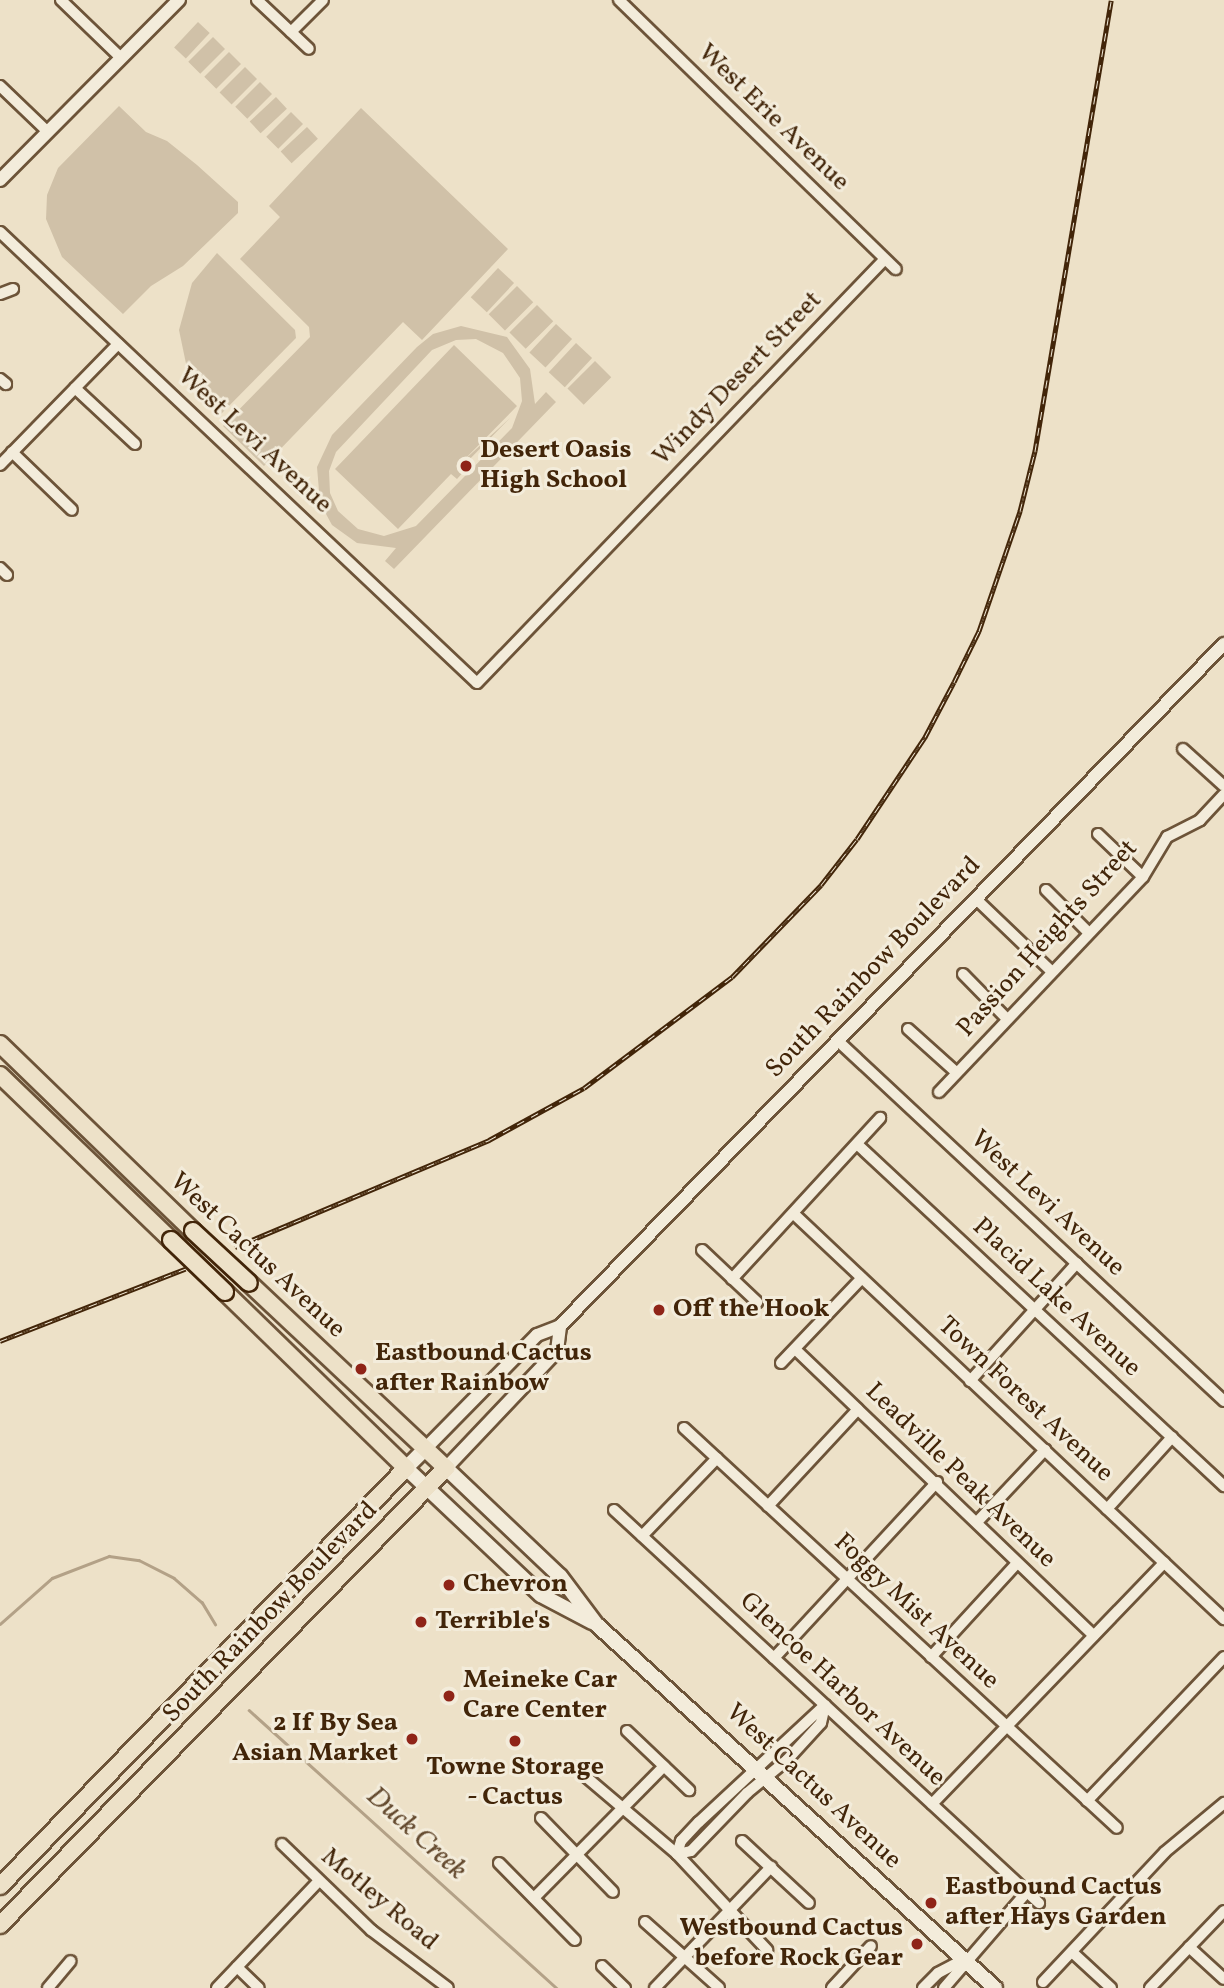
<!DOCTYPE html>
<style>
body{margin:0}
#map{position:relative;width:1224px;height:1988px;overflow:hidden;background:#ede1c8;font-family:Vollkorn,serif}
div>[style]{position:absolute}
.green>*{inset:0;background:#d0c1a8;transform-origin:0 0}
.stream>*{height:2.5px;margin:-1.25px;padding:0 1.25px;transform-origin:1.25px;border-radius:1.25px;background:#b3a187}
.roads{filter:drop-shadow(2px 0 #6d5439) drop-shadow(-2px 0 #6d5439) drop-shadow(0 2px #6d5439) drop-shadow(0 -2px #6d5439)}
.minor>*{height:10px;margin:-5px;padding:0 5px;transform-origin:5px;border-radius:5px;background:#f3ecdb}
.tertiary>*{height:12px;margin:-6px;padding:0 6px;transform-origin:6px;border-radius:6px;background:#f3ecdb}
.secondary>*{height:14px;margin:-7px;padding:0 7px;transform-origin:7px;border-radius:7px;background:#f3ecdb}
.primary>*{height:16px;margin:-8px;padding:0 8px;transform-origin:8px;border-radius:8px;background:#ede1c8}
.rail>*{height:5px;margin-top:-2.5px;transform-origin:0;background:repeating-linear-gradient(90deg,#f3ecdb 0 8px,#422509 0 16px);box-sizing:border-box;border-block:2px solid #422509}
.bridges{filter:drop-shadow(2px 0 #422509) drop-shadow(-2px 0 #422509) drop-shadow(0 2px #422509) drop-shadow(0 -2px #422509)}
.primary-bridge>*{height:16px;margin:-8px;padding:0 8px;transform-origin:8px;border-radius:8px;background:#ede1c8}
.dots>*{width:19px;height:19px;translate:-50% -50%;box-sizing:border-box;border:4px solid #f3ecdb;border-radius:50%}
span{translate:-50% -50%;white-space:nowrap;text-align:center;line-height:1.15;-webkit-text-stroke:6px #f3ecdb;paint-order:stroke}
.street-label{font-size:26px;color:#422509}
.poi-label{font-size:26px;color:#422509;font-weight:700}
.left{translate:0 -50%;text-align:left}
.right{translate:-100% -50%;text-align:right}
.water-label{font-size:28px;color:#644a2f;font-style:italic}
</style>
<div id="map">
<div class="green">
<div style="left:198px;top:22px;width:16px;height:35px;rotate:43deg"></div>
<div style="left:213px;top:37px;width:17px;height:35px;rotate:45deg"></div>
<div style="left:229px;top:52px;width:17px;height:35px;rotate:45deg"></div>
<div style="left:245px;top:67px;width:17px;height:36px;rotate:45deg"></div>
<div style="left:260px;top:82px;width:17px;height:35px;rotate:45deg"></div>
<div style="left:276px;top:97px;width:16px;height:36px;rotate:47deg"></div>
<div style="clip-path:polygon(119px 106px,146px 132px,167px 141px,197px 165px,238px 202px,238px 213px,183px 266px,151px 286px,123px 314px,62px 257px,46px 219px,47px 195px,58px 168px)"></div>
<div style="clip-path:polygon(361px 108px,508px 249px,422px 340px,403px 322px,264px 466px,223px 426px,310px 337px,309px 327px,240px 259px,280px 217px,269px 206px)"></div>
<div style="left:291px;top:112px;width:17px;height:35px;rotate:45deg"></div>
<div style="left:307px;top:127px;width:16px;height:36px;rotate:47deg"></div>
<div style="clip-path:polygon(217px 253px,295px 330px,296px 338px,220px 415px,189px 378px,179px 330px,192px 283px)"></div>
<div style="left:498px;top:268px;width:22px;height:40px;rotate:43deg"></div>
<div style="left:517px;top:286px;width:23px;height:40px;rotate:45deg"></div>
<div style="left:537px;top:305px;width:23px;height:39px;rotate:45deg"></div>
<div style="left:556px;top:324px;width:22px;height:39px;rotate:43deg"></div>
<div style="clip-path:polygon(evenodd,461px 326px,507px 337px,530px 369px,535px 404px,546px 392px,556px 402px,394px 569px,385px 561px,396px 548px,357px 543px,332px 525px,320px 503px,317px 467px,332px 435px,417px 347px,433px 334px,461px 326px,476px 339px,503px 353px,520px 378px,522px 401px,512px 428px,416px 526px,384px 536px,358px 529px,338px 511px,330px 493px,329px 471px,336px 452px,432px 350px,456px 340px,476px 339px)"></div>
<div style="left:576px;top:343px;width:22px;height:40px;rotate:43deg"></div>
<div style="clip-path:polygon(454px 345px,517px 406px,461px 463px,510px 418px,464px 465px,466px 469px,457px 479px,451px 474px,398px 529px,335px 469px)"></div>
<div style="left:595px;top:361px;width:23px;height:39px;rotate:45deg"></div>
</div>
<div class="stream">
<div style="left:0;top:1624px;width:69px;rotate:-41.5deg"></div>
<div style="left:52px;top:1578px;width:61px;rotate:-21.1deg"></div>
<div style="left:109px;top:1556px;width:30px;rotate:8deg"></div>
<div style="left:139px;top:1560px;width:39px;rotate:27deg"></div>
<div style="left:174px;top:1578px;width:37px;rotate:41deg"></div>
<div style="left:202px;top:1602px;width:26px;rotate:59deg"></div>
<div style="left:249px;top:1710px;width:415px;rotate:42.1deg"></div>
</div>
<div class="roads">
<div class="minor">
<div style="left:61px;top:0;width:83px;rotate:44deg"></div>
<div style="left:257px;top:0;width:71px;rotate:43.3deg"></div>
<div style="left:619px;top:0;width:386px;rotate:44.2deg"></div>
<div style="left:291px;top:32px;width:45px;rotate:-45deg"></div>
<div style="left:0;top:86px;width:65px;rotate:43.8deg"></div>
<div style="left:0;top:232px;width:656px;rotate:43.4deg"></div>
<div style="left:477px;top:683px;width:588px;rotate:-46.1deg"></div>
<div style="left:0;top:294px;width:14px;rotate:-21deg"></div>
<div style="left:0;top:379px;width:8px;rotate:40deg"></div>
<div style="left:75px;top:388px;width:82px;rotate:43deg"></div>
<div style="left:12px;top:452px;width:83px;rotate:44deg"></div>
<div style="left:0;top:465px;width:169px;rotate:-45.7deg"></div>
<div style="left:0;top:568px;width:10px;rotate:45deg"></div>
<div style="left:1183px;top:749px;width:55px;rotate:42.1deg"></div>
<div style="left:1098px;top:834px;width:62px;rotate:43.7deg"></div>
<div style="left:1046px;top:890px;width:61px;rotate:45deg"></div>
<div style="left:976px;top:899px;width:105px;rotate:43.8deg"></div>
<div style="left:963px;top:974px;width:63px;rotate:45.6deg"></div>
<div style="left:908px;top:1029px;width:64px;rotate:41.9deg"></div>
<div style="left:838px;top:1041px;width:528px;rotate:43deg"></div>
<div style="left:939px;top:1092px;width:296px;rotate:-46.5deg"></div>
<div style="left:1143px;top:877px;width:47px;rotate:-59deg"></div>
<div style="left:1167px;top:837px;width:37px;rotate:-27deg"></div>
<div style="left:1200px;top:820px;width:35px;rotate:-47deg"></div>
<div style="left:857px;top:1144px;width:502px;rotate:42.98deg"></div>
<div style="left:794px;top:1214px;width:591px;rotate:43.29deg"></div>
<div style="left:702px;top:1250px;width:76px;rotate:43.4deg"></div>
<div style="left:732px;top:1279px;width:219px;rotate:-47.4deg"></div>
<div style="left:795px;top:1349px;width:414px;rotate:43.8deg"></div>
<div style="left:781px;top:1363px;width:117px;rotate:-46.4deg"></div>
<div style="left:970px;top:1381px;width:159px;rotate:-47.8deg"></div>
<div style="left:684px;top:1428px;width:589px;rotate:42.73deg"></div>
<div style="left:768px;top:1506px;width:132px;rotate:-47.1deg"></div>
<div style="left:1107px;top:1509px;width:97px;rotate:-47.9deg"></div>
<div style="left:614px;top:1510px;width:579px;rotate:42.76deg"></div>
<div style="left:978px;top:1521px;width:98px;rotate:-46.7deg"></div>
<div style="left:642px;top:1536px;width:108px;rotate:-46.1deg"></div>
<div style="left:931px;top:1657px;width:127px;rotate:-47.5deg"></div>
<div style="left:774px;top:1658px;width:240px;rotate:-47.2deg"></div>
<div style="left:627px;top:1731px;width:86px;rotate:43.6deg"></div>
<div style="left:585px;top:1776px;width:121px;rotate:40.3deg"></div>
<div style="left:677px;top:1854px;width:132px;rotate:46.8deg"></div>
<div style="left:1087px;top:1801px;width:199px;rotate:-46.4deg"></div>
<div style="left:932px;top:1804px;width:335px;rotate:-46.1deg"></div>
<div style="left:541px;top:1818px;width:103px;rotate:45.8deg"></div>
<div style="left:742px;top:1841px;width:91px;rotate:42.8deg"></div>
<div style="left:282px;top:1844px;width:124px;rotate:44deg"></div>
<div style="left:371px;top:1930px;width:96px;rotate:37deg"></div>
<div style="left:677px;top:1854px;width:14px;rotate:-12deg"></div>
<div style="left:691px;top:1851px;width:81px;rotate:-46deg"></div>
<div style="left:747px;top:1793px;width:52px;rotate:-39.5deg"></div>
<div style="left:787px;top:1760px;width:50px;rotate:-47.4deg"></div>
<div style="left:821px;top:1723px;width:18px;rotate:-77deg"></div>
<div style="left:677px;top:1854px;width:14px;rotate:-73deg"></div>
<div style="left:681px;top:1841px;width:26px;rotate:-47deg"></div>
<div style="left:699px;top:1822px;width:172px;rotate:-42.9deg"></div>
<div style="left:499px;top:1863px;width:108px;rotate:45.4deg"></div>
<div style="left:534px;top:1898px;width:185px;rotate:-45.4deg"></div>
<div style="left:645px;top:1922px;width:99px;rotate:41.7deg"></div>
<div style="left:1189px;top:1947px;width:47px;rotate:42.4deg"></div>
<div style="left:1072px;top:1952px;width:53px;rotate:42.7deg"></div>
<div style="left:602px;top:1966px;width:32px;rotate:44deg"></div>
<div style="left:237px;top:1967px;width:30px;rotate:44deg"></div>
<div style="left:1043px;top:1982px;width:178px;rotate:-46.8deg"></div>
<div style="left:1165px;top:1852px;width:77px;rotate:-39.7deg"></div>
<div style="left:48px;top:1988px;width:35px;rotate:-50deg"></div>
<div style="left:217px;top:1988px;width:148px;rotate:-46.4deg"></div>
<div style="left:655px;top:1988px;width:168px;rotate:-46.2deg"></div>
<div style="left:832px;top:1988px;width:57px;rotate:-47.1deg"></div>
<div style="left:923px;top:1988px;width:21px;rotate:-45deg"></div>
<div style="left:938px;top:1973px;width:26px;rotate:-28deg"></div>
<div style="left:944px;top:1988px;width:127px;rotate:-49.2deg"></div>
<div style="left:1150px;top:1988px;width:107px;rotate:-46.1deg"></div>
</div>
<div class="tertiary">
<div style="left:0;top:180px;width:254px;rotate:-45.2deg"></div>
<div style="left:425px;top:1449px;width:160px;rotate:-45.5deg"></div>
<div style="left:537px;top:1335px;width:25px;rotate:-21deg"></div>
<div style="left:560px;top:1326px;width:952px;rotate:-45.77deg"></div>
<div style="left:446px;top:1468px;width:161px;rotate:-46.5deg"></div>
<div style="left:557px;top:1351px;width:25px;rotate:-83deg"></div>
</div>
<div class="secondary">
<div style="left:425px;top:1449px;width:27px;rotate:135deg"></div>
<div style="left:406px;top:1468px;width:185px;rotate:43.3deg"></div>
<div style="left:541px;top:1595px;width:58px;rotate:27.9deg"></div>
<div style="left:446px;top:1468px;width:157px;rotate:43.5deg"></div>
<div style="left:560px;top:1576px;width:60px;rotate:53.1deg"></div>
<div style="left:596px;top:1624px;width:540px;rotate:42.37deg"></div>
</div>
<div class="primary">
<div style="left:0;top:1044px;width:269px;rotate:44.1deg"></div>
<div style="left:0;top:1075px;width:238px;rotate:44deg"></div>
<div style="left:0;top:1886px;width:583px;rotate:-45.83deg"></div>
<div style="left:406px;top:1468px;width:252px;rotate:-135.8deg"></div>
<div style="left:0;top:1925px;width:639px;rotate:-45.7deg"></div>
<div style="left:446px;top:1468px;width:270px;rotate:-136.8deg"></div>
</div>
</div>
<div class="rail">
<div style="left:235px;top:1247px;width:276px;rotate:-22.8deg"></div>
<div style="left:489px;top:1140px;width:108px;rotate:-28.7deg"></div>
<div style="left:584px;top:1088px;width:185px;rotate:-36.9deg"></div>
<div style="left:732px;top:977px;width:128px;rotate:-45.9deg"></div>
<div style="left:821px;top:885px;width:58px;rotate:-52deg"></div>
<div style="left:857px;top:839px;width:123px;rotate:-56.3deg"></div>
<div style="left:925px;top:737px;width:62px;rotate:-62.2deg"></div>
<div style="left:954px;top:682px;width:57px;rotate:-63.9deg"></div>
<div style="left:979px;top:631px;width:127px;rotate:-71.1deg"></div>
<div style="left:1020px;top:511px;width:62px;rotate:-76deg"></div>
<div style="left:1035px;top:451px;width:457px;rotate:-80.4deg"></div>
<div style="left:0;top:1341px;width:199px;rotate:-21.3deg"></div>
</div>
<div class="bridges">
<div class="primary-bridge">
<div style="left:193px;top:1231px;width:76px;rotate:42.9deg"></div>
<div style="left:171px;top:1240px;width:75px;rotate:43.9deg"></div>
</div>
</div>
<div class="dots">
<div style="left:466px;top:466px;background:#8f2418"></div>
<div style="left:659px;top:1310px;background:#8f2418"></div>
<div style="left:361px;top:1369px;background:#8f2418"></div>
<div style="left:449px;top:1585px;background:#8f2418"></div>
<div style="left:421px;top:1622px;background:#8f2418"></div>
<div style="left:449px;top:1696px;background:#8f2418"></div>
<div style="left:412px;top:1739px;background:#8f2418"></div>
<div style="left:515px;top:1741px;background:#8f2418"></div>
<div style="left:931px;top:1903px;background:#8f2418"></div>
<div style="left:917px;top:1944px;background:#8f2418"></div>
</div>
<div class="street-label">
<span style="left:773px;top:118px;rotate:44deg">West Erie Avenue</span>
<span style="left:738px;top:379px;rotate:-46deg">Windy Desert Street</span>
<span style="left:254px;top:441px;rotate:43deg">West Levi Avenue</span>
<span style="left:1048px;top:939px;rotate:-48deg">Passion Heights Street</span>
<span style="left:874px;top:968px;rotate:-46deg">South Rainbow Boulevard</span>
<span style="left:1047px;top:1204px;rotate:43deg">West Levi Avenue</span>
<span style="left:257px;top:1256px;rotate:43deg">West Cactus Avenue</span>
<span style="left:1056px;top:1298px;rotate:43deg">Placid Lake Avenue</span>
<span style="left:1025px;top:1400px;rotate:43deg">Town Forest Avenue</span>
<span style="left:960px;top:1476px;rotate:44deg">Leadville Peak Avenue</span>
<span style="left:916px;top:1612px;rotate:43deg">Foggy Mist Avenue</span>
<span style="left:271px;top:1613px;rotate:-46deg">South Rainbow Boulevard</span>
<span style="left:842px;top:1690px;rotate:43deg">Glencoe Harbor Avenue</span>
<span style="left:813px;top:1787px;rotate:43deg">West Cactus Avenue</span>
<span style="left:379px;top:1900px;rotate:40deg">Motley Road</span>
</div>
<div class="poi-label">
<span class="left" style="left:480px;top:466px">Desert Oasis<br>High School</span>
<span class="left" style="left:673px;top:1310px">Off the Hook</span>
<span class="left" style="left:375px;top:1369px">Eastbound Cactus<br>after Rainbow</span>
<span class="left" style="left:463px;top:1585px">Chevron</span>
<span class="left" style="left:435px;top:1622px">Terrible's</span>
<span class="left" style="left:463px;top:1696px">Meineke Car<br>Care Center</span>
<span class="right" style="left:398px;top:1739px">2 If By Sea<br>Asian Market</span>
<span style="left:515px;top:1783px">Towne Storage<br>- Cactus</span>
<span class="left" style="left:945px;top:1903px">Eastbound Cactus<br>after Hays Garden</span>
<span class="right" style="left:903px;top:1944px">Westbound Cactus<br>before Rock Gear</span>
</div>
<div class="water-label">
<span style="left:416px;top:1834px;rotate:42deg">Duck Creek</span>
</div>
</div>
